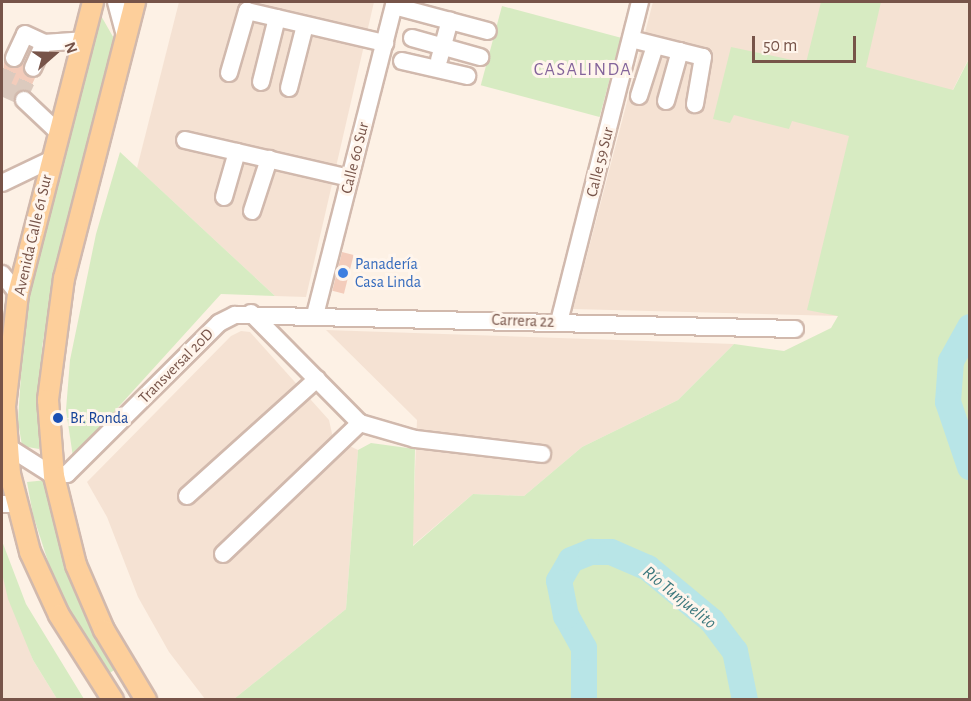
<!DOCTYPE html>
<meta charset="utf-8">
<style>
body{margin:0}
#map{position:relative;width:971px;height:701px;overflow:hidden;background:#fdf1e5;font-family:"Alegreya Sans",sans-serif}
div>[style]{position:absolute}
.residential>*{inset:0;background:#f5e2d3}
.green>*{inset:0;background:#d7ebc2;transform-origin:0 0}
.river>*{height:26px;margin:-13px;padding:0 13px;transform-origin:13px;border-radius:13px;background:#b8e5e7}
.building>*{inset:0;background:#f3ccbb;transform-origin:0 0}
.minor-tunnel>*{height:16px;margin-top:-8px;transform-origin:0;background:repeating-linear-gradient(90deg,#dccabe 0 16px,transparent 0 24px)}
.roads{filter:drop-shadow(2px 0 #d1b9ad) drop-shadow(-2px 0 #d1b9ad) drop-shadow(0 2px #d1b9ad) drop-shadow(0 -2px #d1b9ad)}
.minor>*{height:16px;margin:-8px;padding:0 8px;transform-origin:8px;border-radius:8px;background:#fff}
.major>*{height:20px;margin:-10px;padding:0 10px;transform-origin:10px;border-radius:10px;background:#fdcf9b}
.dots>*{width:16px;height:16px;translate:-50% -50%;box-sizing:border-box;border:3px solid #fff5ec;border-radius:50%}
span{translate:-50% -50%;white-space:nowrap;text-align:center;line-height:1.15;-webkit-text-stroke:6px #fff5ec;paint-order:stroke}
.street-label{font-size:16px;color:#775449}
.shop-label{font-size:16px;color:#366cbe}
.left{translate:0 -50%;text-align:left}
.transit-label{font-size:16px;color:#164399}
.neighbourhood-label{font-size:18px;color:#83649b;letter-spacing:1.5px}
.water-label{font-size:18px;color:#3c787d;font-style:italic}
.frame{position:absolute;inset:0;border:3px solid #775449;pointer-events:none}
.north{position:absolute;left:24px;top:24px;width:60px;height:60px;-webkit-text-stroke:4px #fff5ec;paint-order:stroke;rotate:70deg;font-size:16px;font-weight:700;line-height:24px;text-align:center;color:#775449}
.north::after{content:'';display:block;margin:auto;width:21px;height:27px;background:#775449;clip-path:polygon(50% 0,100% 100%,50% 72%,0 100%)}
.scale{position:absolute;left:752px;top:36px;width:104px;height:27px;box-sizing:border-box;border:3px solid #775449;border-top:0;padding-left:8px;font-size:18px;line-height:21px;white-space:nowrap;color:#775449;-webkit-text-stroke:4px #fff5ec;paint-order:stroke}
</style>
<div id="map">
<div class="residential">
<div style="clip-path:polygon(179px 2px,374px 2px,306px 297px,275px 296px,137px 168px)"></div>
<div style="clip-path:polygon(653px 2px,969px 2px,969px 58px,838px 316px,573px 309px)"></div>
<div style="clip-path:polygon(326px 330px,734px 344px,678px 400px,582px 447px,524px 496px,473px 494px,412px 546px,417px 420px)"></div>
<div style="clip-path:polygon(241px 331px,250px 332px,329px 420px,333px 438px,358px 450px,346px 609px,234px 699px,205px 699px,169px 652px,138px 597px,107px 517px,87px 482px,231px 336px)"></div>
<div style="clip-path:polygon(2px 573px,33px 660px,57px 699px,2px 699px)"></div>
</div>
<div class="green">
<div style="clip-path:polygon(821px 2px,881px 2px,866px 67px,953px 90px,969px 59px,969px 699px,234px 699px,346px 609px,358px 450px,371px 443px,415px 449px,413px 546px,473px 494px,524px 496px,582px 447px,678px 400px,734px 344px,784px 351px,831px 328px,838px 316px,807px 310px,849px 136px,792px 121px,789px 129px,734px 115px,730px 123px,713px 119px,731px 47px,806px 63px)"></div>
<div style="left:502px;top:6px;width:123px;height:82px;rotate:15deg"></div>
<div style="clip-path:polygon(100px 14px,116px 42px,50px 302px,42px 347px,39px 449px,22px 446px,18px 421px,24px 328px,36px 263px)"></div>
<div style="clip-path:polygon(120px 152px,275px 296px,221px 294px,73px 457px,66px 410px,70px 360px,96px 234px)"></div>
<div style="clip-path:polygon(47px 480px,64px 559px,78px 596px,116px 669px,108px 674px,75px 622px,52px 574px,33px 515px,27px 482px)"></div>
<div style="clip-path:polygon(2px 541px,26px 604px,84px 699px,57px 699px,33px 660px,8px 599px,2px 573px)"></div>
</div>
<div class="river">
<div style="left:970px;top:327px;width:39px;rotate:119deg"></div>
<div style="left:951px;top:361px;width:41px;rotate:94.2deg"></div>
<div style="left:948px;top:402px;width:69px;rotate:71.3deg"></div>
<div style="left:584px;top:700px;width:52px;rotate:-90deg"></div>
<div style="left:584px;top:648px;width:37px;rotate:-119deg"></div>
<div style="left:566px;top:616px;width:36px;rotate:-101deg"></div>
<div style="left:559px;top:581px;width:24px;rotate:-60deg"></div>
<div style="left:571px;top:560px;width:22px;rotate:-22deg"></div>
<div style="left:591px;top:552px;width:20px"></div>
<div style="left:611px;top:552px;width:40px;rotate:23.4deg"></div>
<div style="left:648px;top:568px;width:83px;rotate:39.6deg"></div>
<div style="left:712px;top:621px;width:38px;rotate:53deg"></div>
<div style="left:735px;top:651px;width:50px;rotate:78.5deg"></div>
</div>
<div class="building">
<div style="clip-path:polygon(4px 61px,14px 68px,24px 63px,25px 75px,35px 78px,29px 91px,20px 90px,14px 97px,2px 91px)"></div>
<div style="left:342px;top:252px;width:12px;height:40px;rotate:14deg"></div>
</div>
<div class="minor-tunnel">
<div style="left:2px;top:85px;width:30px;rotate:-66deg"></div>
<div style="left:2px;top:88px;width:20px;rotate:24deg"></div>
<div style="left:20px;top:96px;width:31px;rotate:-65deg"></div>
</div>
<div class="roads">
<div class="minor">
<div style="left:116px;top:2px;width:38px;rotate:75deg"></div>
<div style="left:394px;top:6px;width:97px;rotate:14.9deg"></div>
<div style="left:412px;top:38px;width:71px;rotate:15.6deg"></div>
<div style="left:631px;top:39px;width:74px;rotate:14deg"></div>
<div style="left:703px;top:57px;width:48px;rotate:99.7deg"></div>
<div style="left:44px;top:43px;width:39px;rotate:-4deg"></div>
<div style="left:14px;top:58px;width:26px;rotate:-65deg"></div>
<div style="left:25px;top:34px;width:21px;rotate:25deg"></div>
<div style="left:44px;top:43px;width:27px;rotate:114deg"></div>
<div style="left:439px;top:60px;width:41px;rotate:-74.6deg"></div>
<div style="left:402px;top:61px;width:67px;rotate:13deg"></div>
<div style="left:229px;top:73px;width:65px;rotate:-73.8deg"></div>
<div style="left:247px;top:11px;width:142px;rotate:13.1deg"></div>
<div style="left:261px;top:82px;width:66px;rotate:-76deg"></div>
<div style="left:289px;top:88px;width:65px;rotate:-75.7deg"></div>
<div style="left:639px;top:96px;width:52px;rotate:-72.3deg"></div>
<div style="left:24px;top:100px;width:47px;rotate:43.3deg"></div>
<div style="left:666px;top:101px;width:52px;rotate:-74.4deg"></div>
<div style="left:185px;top:140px;width:169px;rotate:13deg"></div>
<div style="left:2px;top:183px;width:53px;rotate:-25.6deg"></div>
<div style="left:224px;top:197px;width:47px;rotate:-73.9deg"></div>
<div style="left:252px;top:211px;width:55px;rotate:-71.9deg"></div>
<div style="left:2px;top:274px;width:26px;rotate:51deg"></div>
<div style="left:251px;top:313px;width:155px;rotate:45.3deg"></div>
<div style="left:360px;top:423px;width:57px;rotate:16.2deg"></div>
<div style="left:415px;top:439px;width:128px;rotate:6.7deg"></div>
<div style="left:315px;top:315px;width:323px;rotate:-75.7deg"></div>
<div style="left:559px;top:322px;width:330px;rotate:-75.8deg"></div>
<div style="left:2px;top:443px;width:62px;rotate:32.4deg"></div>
<div style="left:54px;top:476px;width:13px;rotate:-9deg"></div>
<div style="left:67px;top:474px;width:214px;rotate:-44.8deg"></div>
<div style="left:219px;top:323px;width:18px;rotate:-27deg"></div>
<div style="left:235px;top:315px;width:560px;rotate:1.43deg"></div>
<div style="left:187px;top:496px;width:175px;rotate:-42deg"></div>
<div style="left:2px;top:504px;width:14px"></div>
<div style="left:223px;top:554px;width:190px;rotate:-43.7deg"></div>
</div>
<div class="major">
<div style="left:93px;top:2px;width:301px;rotate:104.4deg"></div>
<div style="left:18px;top:294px;width:114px;rotate:96.6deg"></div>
<div style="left:5px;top:407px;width:67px;rotate:85.7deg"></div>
<div style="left:10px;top:474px;width:81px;rotate:75.6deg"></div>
<div style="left:30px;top:552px;width:69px;rotate:65.3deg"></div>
<div style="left:59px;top:615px;width:101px;rotate:57.6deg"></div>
<div style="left:135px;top:2px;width:285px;rotate:104.4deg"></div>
<div style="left:64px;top:278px;width:123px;rotate:97.5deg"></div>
<div style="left:48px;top:400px;width:76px;rotate:85.5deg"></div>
<div style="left:54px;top:476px;width:92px;rotate:76.1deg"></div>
<div style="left:76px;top:565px;width:71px;rotate:66.7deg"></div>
<div style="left:104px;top:630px;width:82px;rotate:59deg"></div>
</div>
</div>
<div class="dots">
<div style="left:343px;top:273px;background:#3f7fe0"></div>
<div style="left:58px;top:418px;background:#1a4fb4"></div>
</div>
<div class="street-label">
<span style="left:355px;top:158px;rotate:-76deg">Calle 60 Sur</span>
<span style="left:600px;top:162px;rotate:-76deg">Calle 59 Sur</span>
<span style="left:33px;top:235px;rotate:-77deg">Avenida Calle 61 Sur</span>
<span style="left:523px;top:321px;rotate:2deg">Carrera 22</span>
<span style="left:176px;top:366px;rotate:-45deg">Transversal 20D</span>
</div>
<div class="shop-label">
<span class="left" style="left:355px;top:273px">Panadería<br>Casa Linda</span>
</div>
<div class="transit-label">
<span class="left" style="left:70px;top:418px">Br. Ronda</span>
</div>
<div class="neighbourhood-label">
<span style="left:583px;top:70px">CASALINDA</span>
</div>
<div class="water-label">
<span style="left:679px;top:598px;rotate:39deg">Río Tunjuelito</span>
</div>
<div class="frame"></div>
<div class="north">N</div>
<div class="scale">50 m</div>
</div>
